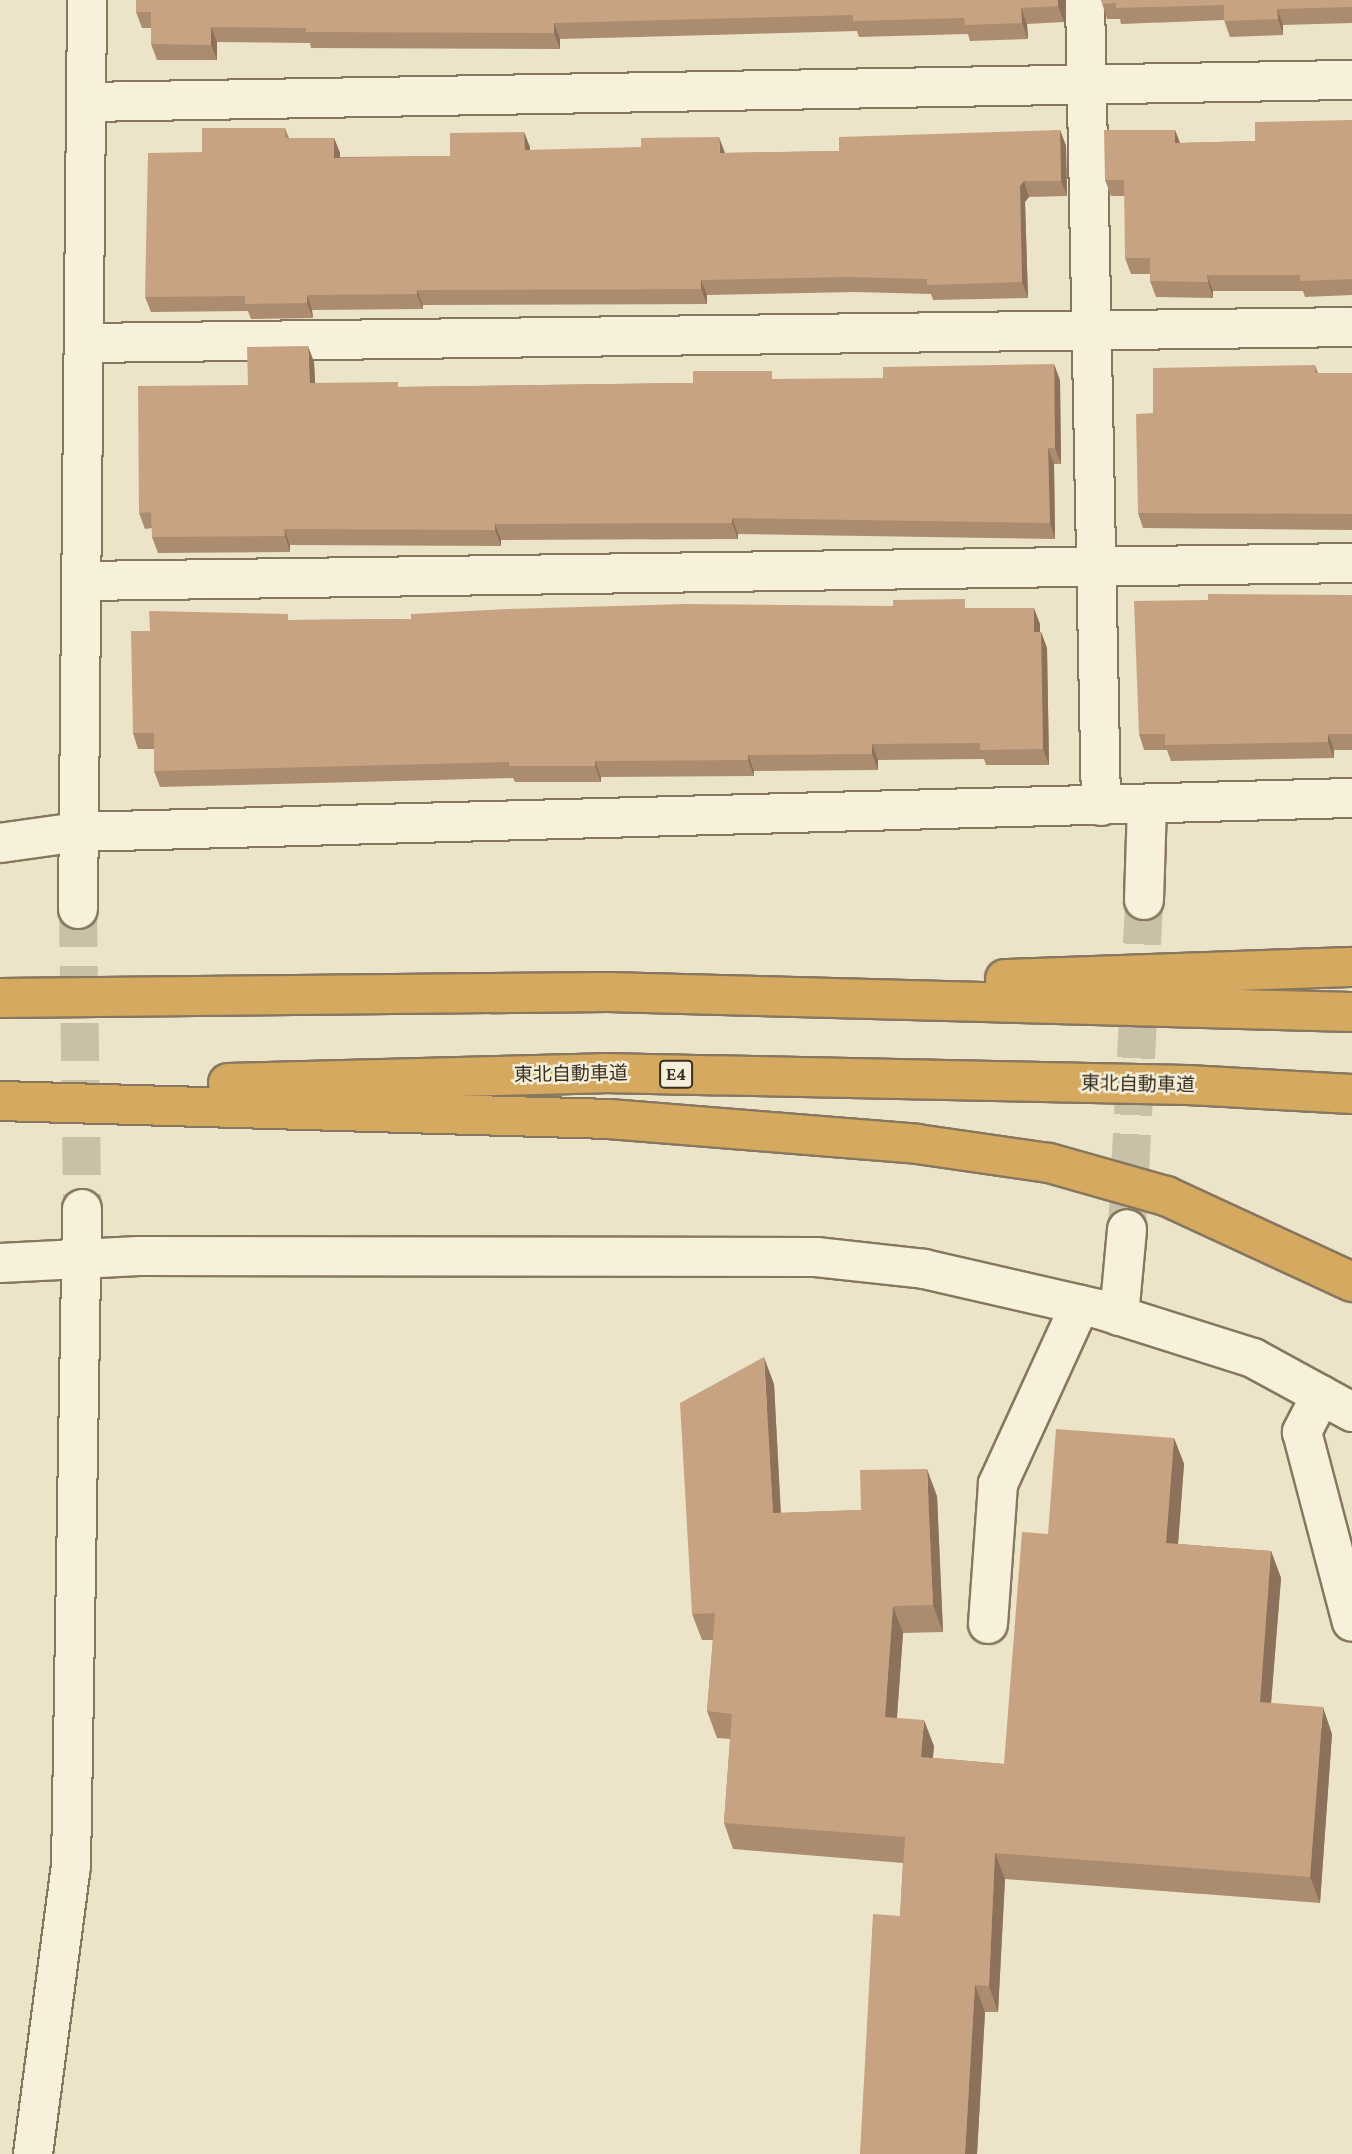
<!DOCTYPE html>
<meta charset="utf-8">
<style>
body{margin:0}
#map{position:relative;width:1352px;height:2154px;overflow:hidden;background:#ece4c9;font-family:"Crimson Pro","Noto Sans JP",serif}
div>[style]{position:absolute}
.minor-tunnel>*{height:38px;margin-top:-19px;transform-origin:0;background:repeating-linear-gradient(90deg,#c8c0a7 0 38px,transparent 0 57px)}
.tertiary-tunnel>*{height:38px;margin-top:-19px;transform-origin:0;background:repeating-linear-gradient(90deg,#c8c0a7 0 38px,transparent 0 57px)}
.roads{filter:drop-shadow(2px 0 #87775e) drop-shadow(-2px 0 #87775e) drop-shadow(0 2px #87775e) drop-shadow(0 -2px #87775e)}
.minor>*{height:38px;margin:-19px;padding:0 19px;transform-origin:19px;border-radius:19px;background:#f7f1dc}
.tertiary>*{height:38px;margin:-19px;padding:0 19px;transform-origin:19px;border-radius:19px;background:#f7f1dc}
.motorway>*{height:38px;margin:-19px;padding:0 19px;transform-origin:19px;border-radius:19px;background:#d5a960}
.wall>*{inset:0;background:#ac8c6f}
.shaded-wall>*{inset:0;background:#8c725a}
.building>*{inset:0;background:#c8a381}
span{translate:-50% -50%;white-space:nowrap;text-align:center;line-height:1.15;-webkit-text-stroke:5px #f4eed8;paint-order:stroke}
.shield-label span{padding:2px 5px;background:#f4eed8;border:2px solid;border-radius:5px;-webkit-text-stroke-width:0}
.shield-label{font-size:18px;color:#392e21;font-weight:700}
.street-label{font-size:19px;color:#392e21}
</style>
<div id="map">
<div class="minor-tunnel">
<div style="left:1127px;top:1229px;width:329px;rotate:-87deg"></div>
</div>
<div class="tertiary-tunnel">
<div style="left:78px;top:909px;width:300px;rotate:89.2deg"></div>
</div>
<div class="roads">
<div class="minor">
<div style="left:1085px;top:0;width:806px;rotate:88.86deg"></div>
<div style="left:86px;top:102px;width:1266px;rotate:-1deg"></div>
<div style="left:84px;top:343px;width:1268px;rotate:-0.72deg"></div>
<div style="left:82px;top:581px;width:1270px;rotate:-0.81deg"></div>
<div style="left:0;top:843px;width:79px;rotate:-8deg"></div>
<div style="left:78px;top:832px;width:1274px;rotate:-1.53deg"></div>
<div style="left:1144px;top:900px;width:96px;rotate:-88.2deg"></div>
<div style="left:0;top:1263px;width:139px;rotate:-2.9deg"></div>
<div style="left:139px;top:1256px;width:677px;rotate:0.08deg"></div>
<div style="left:816px;top:1257px;width:109px;rotate:6.3deg"></div>
<div style="left:924px;top:1269px;width:179px;rotate:12.9deg"></div>
<div style="left:1098px;top:1309px;width:163px;rotate:17.5deg"></div>
<div style="left:1253px;top:1358px;width:113px;rotate:28.6deg"></div>
<div style="left:1119px;top:1316px;width:87px;rotate:-84.7deg"></div>
<div style="left:1321px;top:1395px;width:42px;rotate:117.2deg"></div>
<div style="left:1302px;top:1432px;width:196px;rotate:75.3deg"></div>
<div style="left:988px;top:1624px;width:140px;rotate:-85.9deg"></div>
<div style="left:998px;top:1484px;width:197px;rotate:-65.4deg"></div>
</div>
<div class="tertiary">
<div style="left:78px;top:909px;width:909px;rotate:-89.43deg"></div>
<div style="left:33px;top:2154px;width:290px;rotate:-82.5deg"></div>
<div style="left:71px;top:1867px;width:658px;rotate:-89.04deg"></div>
</div>
<div class="motorway">
<div style="left:1005px;top:979px;width:347px;rotate:-2deg"></div>
<div style="left:0;top:998px;width:608px;rotate:-0.57deg"></div>
<div style="left:608px;top:992px;width:744px;rotate:1.54deg"></div>
<div style="left:228px;top:1083px;width:375px;rotate:-1.5deg"></div>
<div style="left:603px;top:1073px;width:584px;rotate:1.18deg"></div>
<div style="left:1187px;top:1085px;width:165px;rotate:3.1deg"></div>
<div style="left:0;top:1101px;width:609px;rotate:1.69deg"></div>
<div style="left:609px;top:1119px;width:309px;rotate:4.6deg"></div>
<div style="left:917px;top:1144px;width:133px;rotate:8.2deg"></div>
<div style="left:1049px;top:1163px;width:122px;rotate:15.8deg"></div>
<div style="left:1166px;top:1196px;width:205px;rotate:24.8deg"></div>
</div>
</div>
<div class="wall">
<div style="clip-path:polygon(1065px 0,1064px 22px,1027px 24px,1028px 39px,970px 41px,968px 34px,859px 37px,857px 31px,560px 39px,560px 49px,311px 48px,310px 43px,217px 42px,217px 60px,157px 60px,151px 44px,151px 28px,142px 28px,136px 12px)"></div>
<div style="clip-path:polygon(1101px 0,1352px 0,1352px 23px,1283px 25px,1283px 35px,1230px 37px,1224px 20px,1121px 24px,1120px 19px,1107px 19px)"></div>
<div style="clip-path:polygon(1352px 120px,1352px 295px,1305px 297px,1303px 291px,1213px 291px,1213px 298px,1156px 297px,1150px 281px,1150px 274px,1131px 274px,1125px 258px,1125px 196px,1111px 196px,1105px 180px,1175px 130px,1180px 143px,1255px 141px)"></div>
<div style="clip-path:polygon(285px 128px,289px 138px,334px 138px,340px 153px,340px 157px,450px 156px,524px 132px,530px 150px,725px 153px,839px 151px,1060px 130px,1066px 146px,1067px 196px,1029px 197px,1025px 202px,1028px 298px,933px 300px,931px 294px,855px 292px,707px 295px,707px 304px,423px 305px,423px 309px,312px 310px,313px 318px,251px 319px,248px 311px,151px 312px,145px 297px,202px 152px)"></div>
<div style="clip-path:polygon(314px 362px,315px 383px,400px 387px,693px 383px,774px 379px,1060px 380px,1061px 464px,1054px 464px,1055px 539px,738px 534px,738px 539px,501px 540px,501px 546px,290px 545px,290px 552px,158px 553px,152px 537px,152px 528px,145px 529px,139px 513px,248px 385px)"></div>
<div style="clip-path:polygon(1315px 365px,1318px 373px,1352px 373px,1352px 530px,1143px 528px,1138px 513px,1153px 413px)"></div>
<div style="clip-path:polygon(1352px 595px,1352px 750px,1334px 750px,1334px 758px,1171px 761px,1167px 750px,1144px 750px,1139px 734px,1208px 600px)"></div>
<div style="clip-path:polygon(968px 608px,1040px 624px,1040px 632px,1041px 632px,1047px 648px,1049px 765px,986px 765px,984px 759px,878px 760px,878px 770px,754px 771px,754px 776px,601px 777px,601px 782px,515px 782px,513px 778px,160px 787px,154px 771px,154px 749px,138px 749px,133px 733px,150px 631px,290px 620px,411px 619px)"></div>
<div style="clip-path:polygon(774px 1384px,781px 1513px,861px 1510px,937px 1496px,943px 1632px,903px 1633px,897px 1718px,934px 1746px,933px 1758px,1004px 1764px,1048px 1534px,1174px 1438px,1184px 1464px,1178px 1544px,1271px 1551px,1281px 1578px,1271px 1703px,1332px 1734px,1320px 1903px,1005px 1879px,998px 2012px,985px 2012px,977px 2154px,860px 2154px,900px 1916px,903px 1863px,733px 1849px,724px 1823px,730px 1739px,717px 1738px,707px 1711px,713px 1640px,702px 1640px,692px 1614px)"></div>
</div>
<div class="shaded-wall">
<div style="clip-path:polygon(1058px 0,1065px 0,1064px 22px,1058px 6px)"></div>
<div style="clip-path:polygon(1021px 8px,1027px 24px,1028px 39px,1022px 23px)"></div>
<div style="clip-path:polygon(1277px 9px,1283px 25px,1283px 35px,1278px 19px)"></div>
<div style="clip-path:polygon(554px 23px,560px 39px,560px 49px,554px 33px)"></div>
<div style="clip-path:polygon(211px 27px,217px 42px,217px 60px,211px 45px)"></div>
<div style="clip-path:polygon(1060px 130px,1066px 146px,1067px 196px,1061px 181px)"></div>
<div style="clip-path:polygon(1175px 130px,1181px 146px,1175px 143px)"></div>
<div style="clip-path:polygon(524px 132px,530px 147px,530px 165px,525px 150px)"></div>
<div style="clip-path:polygon(719px 137px,725px 153px,725px 169px,720px 153px)"></div>
<div style="clip-path:polygon(334px 138px,340px 153px,340px 173px,334px 158px)"></div>
<div style="clip-path:polygon(1024px 181px,1029px 197px,1025px 202px,1028px 298px,1022px 282px,1020px 186px)"></div>
<div style="clip-path:polygon(1207px 275px,1213px 291px,1213px 298px,1208px 282px)"></div>
<div style="clip-path:polygon(701px 280px,707px 295px,707px 304px,701px 289px)"></div>
<div style="clip-path:polygon(417px 290px,423px 305px,423px 309px,417px 294px)"></div>
<div style="clip-path:polygon(307px 295px,312px 310px,313px 318px,307px 303px)"></div>
<div style="clip-path:polygon(308px 346px,314px 362px,316px 399px,310px 383px)"></div>
<div style="clip-path:polygon(1054px 364px,1060px 380px,1061px 464px,1055px 448px)"></div>
<div style="clip-path:polygon(1048px 448px,1054px 464px,1055px 539px,1050px 523px)"></div>
<div style="clip-path:polygon(732px 518px,738px 534px,738px 539px,732px 523px)"></div>
<div style="clip-path:polygon(495px 524px,501px 540px,501px 546px,495px 530px)"></div>
<div style="clip-path:polygon(284px 529px,290px 545px,290px 552px,285px 536px)"></div>
<div style="clip-path:polygon(1034px 608px,1040px 624px,1040px 648px,1034px 632px)"></div>
<div style="clip-path:polygon(1041px 632px,1047px 648px,1049px 765px,1043px 749px)"></div>
<div style="clip-path:polygon(1328px 734px,1334px 750px,1334px 758px,1328px 742px)"></div>
<div style="clip-path:polygon(872px 744px,878px 760px,878px 770px,872px 754px)"></div>
<div style="clip-path:polygon(748px 755px,754px 771px,754px 776px,748px 760px)"></div>
<div style="clip-path:polygon(595px 761px,601px 777px,601px 782px,595px 766px)"></div>
<div style="clip-path:polygon(764px 1357px,774px 1384px,782px 1540px,773px 1513px)"></div>
<div style="clip-path:polygon(1174px 1438px,1184px 1464px,1176px 1570px,1166px 1543px)"></div>
<div style="clip-path:polygon(927px 1469px,937px 1496px,943px 1632px,933px 1605px)"></div>
<div style="clip-path:polygon(1271px 1551px,1281px 1578px,1269px 1729px,1260px 1702px)"></div>
<div style="clip-path:polygon(893px 1606px,903px 1633px,895px 1743px,885px 1717px)"></div>
<div style="clip-path:polygon(1323px 1707px,1332px 1734px,1320px 1903px,1310px 1877px)"></div>
<div style="clip-path:polygon(924px 1720px,934px 1746px,930px 1784px,921px 1757px)"></div>
<div style="clip-path:polygon(995px 1853px,1005px 1879px,998px 2012px,989px 1986px)"></div>
<div style="clip-path:polygon(975px 1985px,985px 2012px,977px 2154px,965px 2154px)"></div>
</div>
<div class="building">
<div style="clip-path:polygon(136px 0,1058px 0,1058px 6px,1021px 8px,1022px 23px,965px 25px,964px 18px,853px 21px,853px 15px,554px 23px,554px 33px,306px 32px,306px 28px,211px 27px,211px 45px,151px 44px,151px 12px,136px 12px)"></div>
<div style="clip-path:polygon(1101px 0,1352px 0,1352px 7px,1277px 9px,1278px 19px,1224px 21px,1224px 5px,1116px 8px,1116px 3px,1102px 4px)"></div>
<div style="clip-path:polygon(1352px 120px,1352px 279px,1300px 281px,1300px 275px,1207px 275px,1208px 282px,1150px 281px,1150px 258px,1125px 258px,1124px 180px,1105px 180px,1104px 130px,1175px 130px,1175px 143px,1255px 141px,1255px 122px)"></div>
<div style="clip-path:polygon(202px 128px,285px 128px,285px 138px,334px 138px,334px 158px,450px 156px,450px 133px,524px 132px,525px 150px,641px 147px,641px 138px,719px 137px,720px 153px,839px 151px,839px 137px,1060px 130px,1061px 181px,1024px 181px,1020px 186px,1022px 282px,927px 285px,927px 279px,849px 277px,701px 280px,701px 289px,417px 290px,417px 294px,307px 295px,307px 303px,245px 304px,245px 296px,145px 297px,148px 153px,202px 152px)"></div>
<div style="clip-path:polygon(308px 346px,310px 383px,398px 382px,398px 387px,693px 383px,693px 371px,772px 371px,772px 379px,883px 378px,883px 367px,1054px 364px,1055px 448px,1048px 448px,1050px 523px,732px 518px,732px 523px,495px 524px,495px 530px,284px 529px,285px 536px,152px 537px,151px 512px,139px 513px,138px 386px,248px 385px,247px 347px)"></div>
<div style="clip-path:polygon(1315px 365px,1315px 373px,1352px 373px,1352px 514px,1138px 513px,1136px 414px,1153px 413px,1153px 368px)"></div>
<div style="clip-path:polygon(1208px 594px,1352px 595px,1352px 734px,1328px 734px,1328px 742px,1165px 745px,1165px 734px,1139px 734px,1134px 601px,1208px 600px)"></div>
<div style="clip-path:polygon(965px 599px,965px 608px,1034px 608px,1034px 632px,1041px 632px,1043px 749px,980px 750px,980px 743px,872px 744px,872px 754px,748px 755px,748px 760px,595px 761px,595px 766px,509px 766px,509px 762px,154px 771px,154px 733px,133px 733px,131px 631px,150px 631px,149px 611px,288px 614px,288px 620px,411px 619px,411px 614px,508px 609px,685px 604px,893px 606px,893px 600px)"></div>
<div style="clip-path:polygon(764px 1357px,773px 1513px,861px 1510px,860px 1470px,927px 1469px,933px 1605px,893px 1606px,885px 1717px,924px 1720px,921px 1757px,1004px 1764px,1022px 1532px,1048px 1534px,1056px 1429px,1174px 1438px,1166px 1543px,1271px 1551px,1260px 1702px,1323px 1707px,1310px 1877px,995px 1853px,989px 1986px,975px 1985px,965px 2154px,860px 2154px,873px 1914px,900px 1916px,905px 1837px,724px 1823px,732px 1714px,707px 1711px,715px 1613px,692px 1614px,680px 1403px)"></div>
</div>
<div class="shield-label">
<span style="left:676px;top:1074px">E4</span>
</div>
<div class="street-label">
<span style="left:571px;top:1074px;rotate:-1deg">東北自動車道</span>
<span style="left:1138px;top:1084px;rotate:1deg">東北自動車道</span>
</div>
</div>
